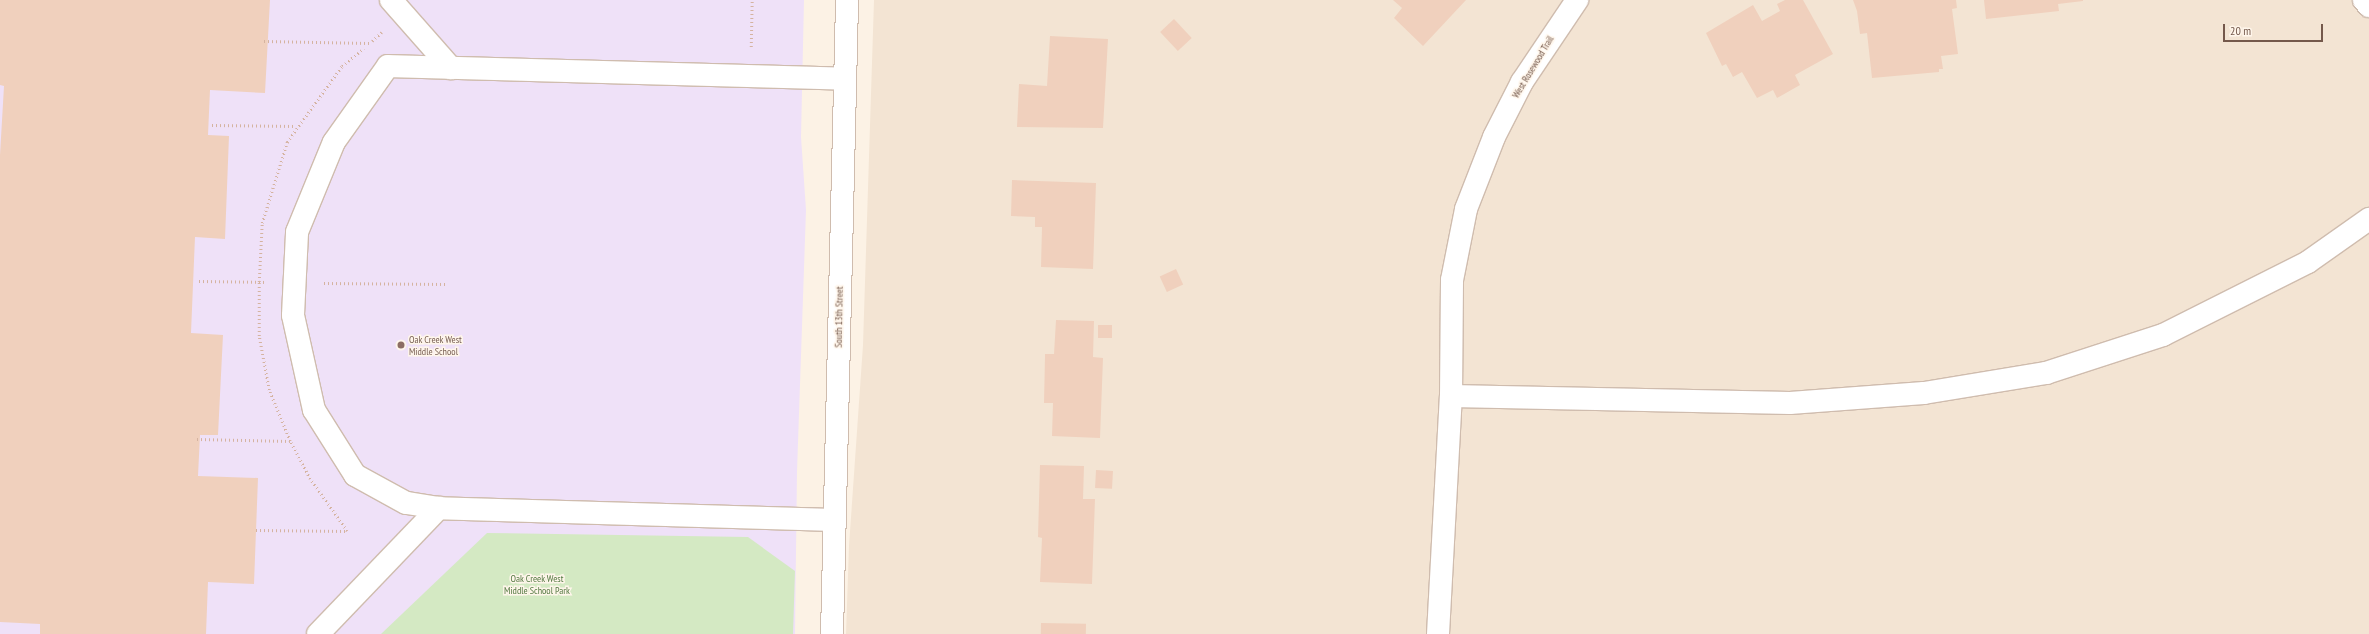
<!DOCTYPE html>
<style>
body{margin:0}
#map{position:relative;width:2369px;height:634px;overflow:hidden;background:#fcf2e5;font-family:"PT Sans Narrow",sans-serif}
div>[style]{position:absolute}
.residential>*{inset:0;background:#f3e4d3}
.education>*{inset:0;background:#efe1f8}
.green>*{inset:0;background:#d4e9c3}
.building>*{inset:0;background:#f0d0bd;transform-origin:0 0}
.path>*{height:2.5px;margin-top:-1.25px;transform-origin:0;background:repeating-linear-gradient(90deg,#d5b3a0 0 1px,transparent 0 4px)}
.roads{filter:drop-shadow(1px 0 #cfbcae) drop-shadow(-1px 0 #cfbcae) drop-shadow(0 1px #cfbcae) drop-shadow(0 -1px #cfbcae)}
.minor>*{height:22px;margin:-11px;padding:0 11px;transform-origin:11px;border-radius:11px;background:#fff}
.dots>*{width:11px;height:11px;translate:-50% -50%;box-sizing:border-box;border:2px solid #fff6eb;border-radius:50%}
span{translate:-50% -50%;white-space:nowrap;text-align:center;line-height:1.15;-webkit-text-stroke:3px #fff6eb;paint-order:stroke}
.street-label{font-size:10px;color:#74584b}
.education-label{font-size:10px;color:#785e54}
.left{translate:0 -50%;text-align:left}
.park-label{font-size:10px;color:#547942}
.scale{position:absolute;left:2223px;top:24px;width:100px;height:18px;box-sizing:border-box;border:2px solid #74584b;border-top:0;padding-left:5px;font-size:12px;line-height:14px;white-space:nowrap;color:#74584b;-webkit-text-stroke:3px #fff6eb;paint-order:stroke}
</style>
<div id="map">
<div class="residential">
<div style="clip-path:polygon(874px 0,2369px 0,2369px 634px,846px 634px,849px 546px,863px 345px)"></div>
</div>
<div class="education">
<div style="clip-path:polygon(0 0,804px 0,801px 137px,806px 210px,797px 472px,795px 634px,0 634px)"></div>
</div>
<div class="green">
<div style="clip-path:polygon(487px 533px,748px 537px,795px 571px,793px 634px,381px 634px)"></div>
</div>
<div class="building">
<div style="clip-path:polygon(0 0,270px 0,265px 93px,210px 90px,208px 135px,229px 136px,225px 239px,195px 237px,191px 333px,223px 335px,218px 435px,200px 435px,198px 476px,258px 478px,254px 584px,208px 582px,206px 634px,40px 634px,40px 624px,0 622px,0 155px,4px 86px,0 85px)"></div>
<div style="clip-path:polygon(1393px 0,1466px 0,1423px 46px,1394px 18px,1402px 8px)"></div>
<div style="clip-path:polygon(1785px 0,1803px 0,1833px 54px,1795px 75px,1800px 85px,1777px 98px,1773px 90px,1757px 98px,1742px 72px,1733px 77px,1726px 64px,1722px 66px,1706px 33px,1753px 5px,1762px 21px,1780px 11px,1777px 4px)"></div>
<div style="clip-path:polygon(1853px 0,1956px 0,1957px 8px,1952px 9px,1958px 54px,1941px 56px,1943px 69px,1939px 69px,1939px 72px,1872px 78px,1867px 33px,1860px 34px,1857px 11px)"></div>
<div style="clip-path:polygon(1984px 0,2083px 0,2083px 1px,2058px 4px,2059px 11px,1986px 19px)"></div>
<div style="left:1174px;top:19px;width:26px;height:19px;rotate:47deg"></div>
<div style="clip-path:polygon(1050px 36px,1108px 39px,1103px 128px,1017px 127px,1019px 84px,1047px 86px)"></div>
<div style="clip-path:polygon(1012px 180px,1096px 183px,1093px 269px,1041px 267px,1042px 227px,1035px 227px,1035px 217px,1011px 216px)"></div>
<div style="left:1176px;top:269px;width:17px;height:18px;rotate:65deg"></div>
<div style="clip-path:polygon(1056px 320px,1094px 321px,1093px 357px,1103px 358px,1100px 438px,1052px 436px,1053px 403px,1044px 403px,1045px 356px,1045px 354px,1054px 354px)"></div>
<div style="left:1098px;top:325px;width:14px;height:13px"></div>
<div style="clip-path:polygon(1040px 465px,1084px 466px,1083px 499px,1095px 499px,1092px 584px,1040px 582px,1042px 538px,1038px 537px)"></div>
<div style="left:1096px;top:470px;width:17px;height:18px;rotate:3deg"></div>
<div style="left:1041px;top:623px;width:45px;height:11px;rotate:1deg"></div>
</div>
<div class="path">
<div style="left:264px;top:41px;width:105px;rotate:1.1deg"></div>
<div style="left:372px;top:41px;width:13px;rotate:-42deg"></div>
<div style="left:751px;top:47px;width:47px;rotate:-88.8deg"></div>
<div style="left:212px;top:125px;width:84px;rotate:0.7deg"></div>
<div style="left:199px;top:281px;width:68px;rotate:0.8deg"></div>
<div style="left:324px;top:283px;width:121px;rotate:0.5deg"></div>
<div style="left:197px;top:439px;width:93px;rotate:1.2deg"></div>
<div style="left:256px;top:530px;width:91px;rotate:0.6deg"></div>
<div style="left:347px;top:531px;width:64px;rotate:-125.4deg"></div>
<div style="left:310px;top:479px;width:43px;rotate:-117.8deg"></div>
<div style="left:290px;top:441px;width:55px;rotate:-112.4deg"></div>
<div style="left:269px;top:390px;width:55px;rotate:-100.5deg"></div>
<div style="left:259px;top:336px;width:54px;rotate:-90deg"></div>
<div style="left:259px;top:282px;width:59px;rotate:-87.1deg"></div>
<div style="left:262px;top:223px;width:85px;rotate:-72.8deg"></div>
<div style="left:287px;top:142px;width:94px;rotate:-54.1deg"></div>
<div style="left:342px;top:66px;width:28px;rotate:-39deg"></div>
</div>
<div class="roads">
<div class="minor">
<div style="left:391px;top:0;width:91px;rotate:48.6deg"></div>
<div style="left:2364px;top:0;width:8px;rotate:50deg"></div>
<div style="left:1451px;top:396px;width:339px;rotate:1.2deg"></div>
<div style="left:1790px;top:403px;width:134px;rotate:-4.3deg"></div>
<div style="left:1924px;top:393px;width:124px;rotate:-9.3deg"></div>
<div style="left:2046px;top:373px;width:123px;rotate:-18deg"></div>
<div style="left:2163px;top:335px;width:162px;rotate:-26.7deg"></div>
<div style="left:2308px;top:262px;width:75px;rotate:-35.2deg"></div>
<div style="left:834px;top:520px;width:395px;rotate:-178.3deg"></div>
<div style="left:439px;top:508px;width:33px;rotate:-171deg"></div>
<div style="left:406px;top:503px;width:58px;rotate:-151.2deg"></div>
<div style="left:355px;top:475px;width:77px;rotate:-122.2deg"></div>
<div style="left:314px;top:410px;width:97px;rotate:-102.5deg"></div>
<div style="left:293px;top:315px;width:83px;rotate:-87.2deg"></div>
<div style="left:297px;top:232px;width:97px;rotate:-67.7deg"></div>
<div style="left:334px;top:142px;width:93px;rotate:-54.6deg"></div>
<div style="left:388px;top:66px;width:457px;rotate:1.6deg"></div>
<div style="left:318px;top:634px;width:175px;rotate:-46.2deg"></div>
<div style="left:832px;top:634px;width:634px;rotate:-88.64deg"></div>
<div style="left:1438px;top:634px;width:238px;rotate:-86.9deg"></div>
<div style="left:1451px;top:396px;width:116px;rotate:-89.5deg"></div>
<div style="left:1452px;top:280px;width:72px;rotate:-78.8deg"></div>
<div style="left:1466px;top:209px;width:77px;rotate:-68.7deg"></div>
<div style="left:1494px;top:137px;width:62px;rotate:-63deg"></div>
<div style="left:1522px;top:82px;width:99px;rotate:-56.1deg"></div>
</div>
</div>
<div class="dots">
<div style="left:401px;top:345px;background:#8d6e63"></div>
</div>
<div class="street-label">
<span style="left:1533px;top:67px;rotate:-59deg">West Rosewood Trail</span>
<span style="left:839px;top:317px;rotate:-89deg">South 13th Street</span>
</div>
<div class="education-label">
<span class="left" style="left:409px;top:345px">Oak Creek West<br>Middle School</span>
</div>
<div class="park-label">
<span style="left:537px;top:584px">Oak Creek West<br>Middle School Park</span>
</div>
<div class="scale">20 m</div>
</div>
